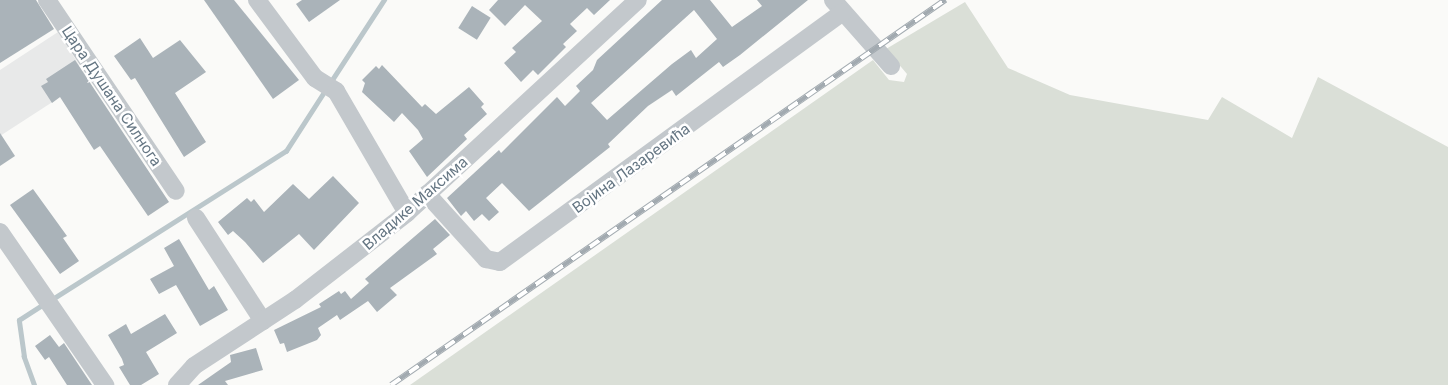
<!DOCTYPE html>
<meta charset="utf-8">
<style>
body{margin:0}
#map{position:relative;width:1448px;height:385px;overflow:hidden;background:#fafaf8;font-family:Inter,sans-serif}
div>[style]{position:absolute}
.built>*{inset:0;background:#e8e9e9}
.green>*{inset:0;background:#dadfd7}
.stream>*{height:4.5px;margin:-2.25px;padding:0 2.25px;transform-origin:2.25px;border-radius:2.25px;background:#bbc7cb}
.building>*{inset:0;background:#aab3b9;transform-origin:0 0}
.minor>*{height:18px;margin:-9px;padding:0 9px;transform-origin:9px;border-radius:9px;background:#c3c8cc}
.rail>*{height:5.5px;margin-top:-2.75px;transform-origin:0;background:repeating-linear-gradient(90deg,#fff 0 11px,#a2aab0 0 22px);box-sizing:border-box;border-block:1px solid #a2aab0}
span{translate:-50% -50%;white-space:nowrap;text-align:center;line-height:1.15;-webkit-text-stroke:5px #fff;paint-order:stroke}
.street-label{font-size:15px;color:#657683}
</style>
<div id="map">
<div class="built">
<div style="clip-path:polygon(58px 32px,88px 79px,0 136px,0 70px)"></div>
</div>
<div class="green">
<div style="clip-path:polygon(965px 2px,1008px 68px,1070px 95px,1208px 120px,1222px 97px,1292px 138px,1318px 77px,1448px 147px,1448px 385px,410px 385px,873px 60px,889px 80px,904px 82px,907px 74px,886px 49px)"></div>
</div>
<div class="stream">
<div style="left:330px;top:83px;width:99px;rotate:-57deg"></div>
<div style="left:51px;top:300px;width:278px;rotate:-32.4deg"></div>
<div style="left:286px;top:151px;width:74px;rotate:-57.2deg"></div>
<div style="left:34px;top:385px;width:30px;rotate:-110deg"></div>
<div style="left:24px;top:357px;width:37px;rotate:-98deg"></div>
<div style="left:19px;top:320px;width:30px;rotate:-33deg"></div>
</div>
<div class="building">
<div style="clip-path:polygon(0 0,36px 0,54px 29px,0 63px)"></div>
<div style="clip-path:polygon(204px 0,234px 0,299px 80px,273px 99px)"></div>
<div style="clip-path:polygon(302px 0,340px 0,309px 22px,296px 4px)"></div>
<div style="clip-path:polygon(498px 0,610px 0,594px 15px,587px 8px,570px 24px,577px 31px,563px 44px,566px 47px,538px 75px,533px 70px,521px 82px,504px 63px,516px 52px,512px 48px,542px 21px,525px 5px,505px 26px,489px 10px)"></div>
<div style="clip-path:polygon(evenodd,662px 0,710px 0,732px 27px,762px 6px,757px 0,808px 0,740px 55px,723px 67px,719px 62px,676px 96px,672px 90px,648px 106px,608px 144px,610px 147px,529px 211px,502px 183px,486px 198px,499px 212px,489px 221px,482px 214px,474px 221px,466px 211px,461px 216px,447px 198px,499px 150px,501px 153px,557px 97px,565px 106px,580px 91px,576px 86px,593px 70px,597px 60px,662px 0,694px 10px,717px 39px,696px 58px,691px 50px,672px 64px,607px 120px,591px 103px,694px 10px)"></div>
<div style="left:472px;top:6px;width:22px;height:26px;rotate:32deg"></div>
<div style="clip-path:polygon(140px 38px,153px 58px,180px 40px,206px 72px,175px 93px,206px 142px,184px 157px,135px 78px,131px 80px,114px 56px)"></div>
<div style="clip-path:polygon(75px 60px,169px 202px,148px 216px,100px 146px,94px 150px,60px 97px,52px 103px,41px 86px,48px 82px,46px 79px)"></div>
<div style="clip-path:polygon(382px 65px,422px 107px,425px 104px,436px 114px,469px 87px,484px 104px,481px 107px,487px 114px,464px 135px,467px 139px,427px 177px,409px 151px,423px 139px,418px 130px,402px 113px,394px 122px,362px 92px,365px 83px,362px 80px,376px 66px,379px 69px)"></div>
<div style="clip-path:polygon(0 133px,15px 156px,0 166px)"></div>
<div style="clip-path:polygon(333px 176px,359px 203px,314px 250px,299px 234px,263px 263px,245px 242px,233px 231px,228px 235px,218px 222px,247px 198px,251px 202px,254px 199px,264px 212px,293px 184px,309px 199px)"></div>
<div style="clip-path:polygon(33px 189px,67px 236px,63px 238px,79px 261px,60px 274px,10px 205px)"></div>
<div style="clip-path:polygon(435px 219px,450px 235px,433px 249px,437px 254px,390px 288px,397px 295px,377px 312px,368px 301px,340px 320px,337px 315px,318px 328px,321px 335px,317px 340px,287px 352px,284px 343px,280px 344px,274px 330px,321px 307px,319px 304px,339px 291px,341px 294px,345px 291px,351px 299px,369px 283px,365px 279px)"></div>
<div style="clip-path:polygon(179px 239px,209px 290px,214px 286px,228px 310px,200px 326px,176px 285px,159px 294px,150px 279px,174px 266px,164px 248px)"></div>
<div style="clip-path:polygon(165px 314px,177px 333px,146px 352px,159px 374px,141px 385px,130px 385px,119px 367px,124px 365px,122px 359px,108px 335px,126px 324px,131px 334px)"></div>
<div style="clip-path:polygon(50px 335px,59px 347px,64px 343px,92px 385px,67px 385px,49px 357px,45px 360px,35px 346px)"></div>
<div style="clip-path:polygon(256px 348px,263px 370px,225px 381px,228px 385px,198px 385px,231px 362px,230px 355px)"></div>
</div>
<div class="minor">
<div style="left:47px;top:0;width:230px;rotate:56deg"></div>
<div style="left:257px;top:0;width:97px;rotate:53.4deg"></div>
<div style="left:315px;top:78px;width:25px;rotate:32deg"></div>
<div style="left:336px;top:91px;width:141px;rotate:59.8deg"></div>
<div style="left:833px;top:0;width:88px;rotate:48.7deg"></div>
<div style="left:427px;top:194px;width:88px;rotate:47.8deg"></div>
<div style="left:486px;top:259px;width:14px;rotate:12deg"></div>
<div style="left:500px;top:262px;width:424px;rotate:-36.1deg"></div>
<div style="left:196px;top:218px;width:123px;rotate:57deg"></div>
<div style="left:0;top:232px;width:186px;rotate:55.5deg"></div>
<div style="left:177px;top:385px;width:25px;rotate:-48deg"></div>
<div style="left:194px;top:366px;width:121px;rotate:-33.2deg"></div>
<div style="left:295px;top:300px;width:142px;rotate:-37.8deg"></div>
<div style="left:407px;top:213px;width:314px;rotate:-42.7deg"></div>
</div>
<div class="rail">
<div style="left:391px;top:385px;width:675px;rotate:-34.8deg"></div>
</div>
<div class="street-label">
<span style="left:112px;top:96px;rotate:56deg">Цара Душана Силнога</span>
<span style="left:631px;top:168px;rotate:-36deg">Војина Лазаревића</span>
<span style="left:415px;top:203px;rotate:-41deg">Владике Максима</span>
</div>
</div>
